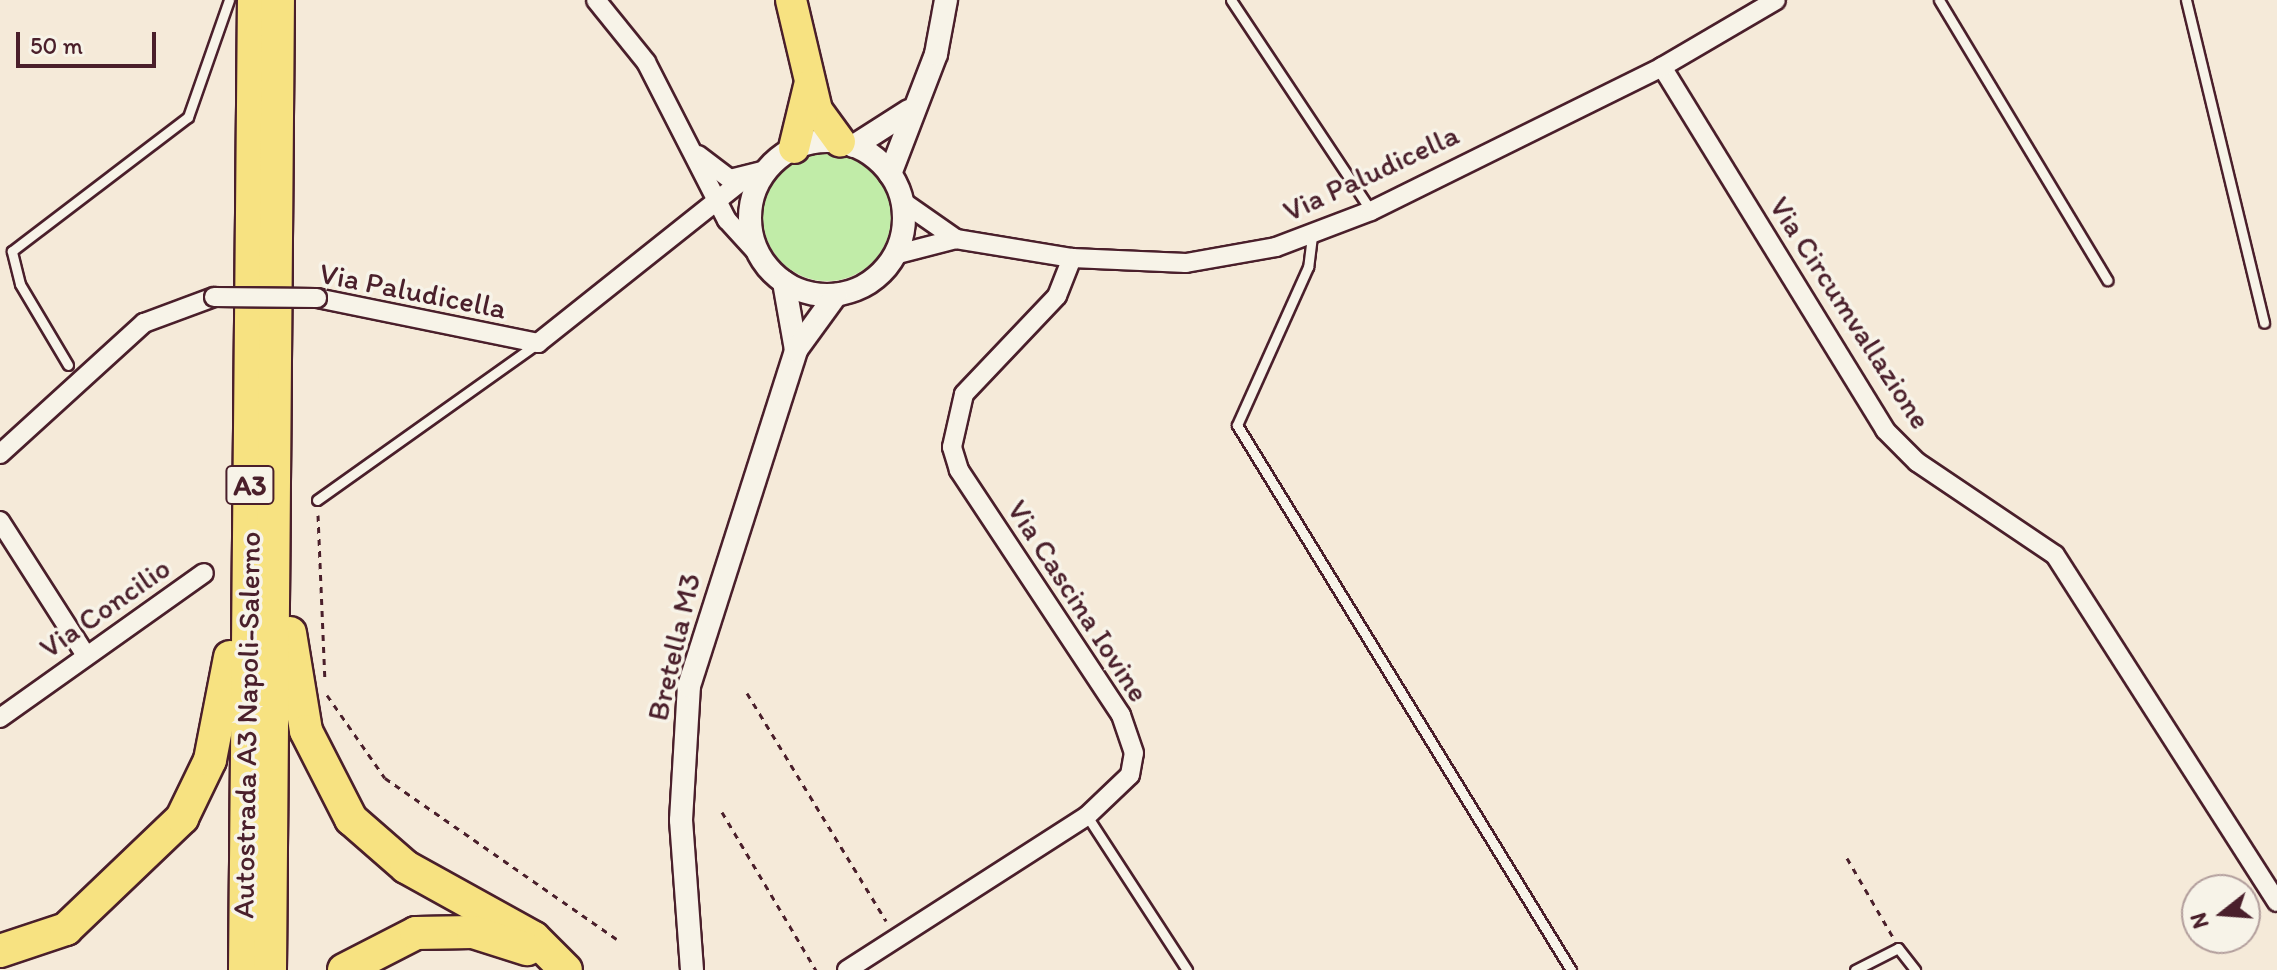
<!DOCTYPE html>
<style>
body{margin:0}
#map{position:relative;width:2277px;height:970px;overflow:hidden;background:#f5ead9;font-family:Itim,sans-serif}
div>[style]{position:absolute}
.green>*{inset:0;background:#c1eca8}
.round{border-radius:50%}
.path>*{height:3px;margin-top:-1.5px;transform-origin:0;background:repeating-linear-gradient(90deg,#4a1f2b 0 6px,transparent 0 12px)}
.roads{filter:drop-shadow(2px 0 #4a1f2b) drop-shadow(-2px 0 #4a1f2b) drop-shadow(0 2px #4a1f2b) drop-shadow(0 -2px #4a1f2b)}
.service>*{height:9px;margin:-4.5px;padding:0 4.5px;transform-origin:4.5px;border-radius:4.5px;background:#f7f3e8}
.minor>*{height:18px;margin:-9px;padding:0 9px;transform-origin:9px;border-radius:9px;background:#f7f3e8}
.tertiary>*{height:22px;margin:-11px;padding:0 11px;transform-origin:11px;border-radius:11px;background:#f7f3e8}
.tertiary>.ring{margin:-11px;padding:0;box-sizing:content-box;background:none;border:22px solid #f7f3e8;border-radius:50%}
.trunk>*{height:30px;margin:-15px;padding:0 15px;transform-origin:15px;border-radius:15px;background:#f7e281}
.motorway>*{height:32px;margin:-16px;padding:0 16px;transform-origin:16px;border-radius:16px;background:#f7e281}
.bridges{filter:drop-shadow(2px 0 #4a1f2b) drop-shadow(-2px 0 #4a1f2b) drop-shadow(0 2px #4a1f2b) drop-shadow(0 -2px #4a1f2b)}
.minor-bridge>*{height:18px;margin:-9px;padding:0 9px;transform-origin:9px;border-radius:9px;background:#f7f3e8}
span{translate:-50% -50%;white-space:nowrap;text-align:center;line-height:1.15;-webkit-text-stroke:7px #f7f3e8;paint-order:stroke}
.shield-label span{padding:2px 6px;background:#f7f3e8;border:2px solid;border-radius:6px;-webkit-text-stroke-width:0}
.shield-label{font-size:28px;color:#4a1f2b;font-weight:700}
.street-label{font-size:30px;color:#4a1f2b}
.north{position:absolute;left:2181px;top:874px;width:80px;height:80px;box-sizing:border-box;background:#f7f3e8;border:2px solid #b29e9c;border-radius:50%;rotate:253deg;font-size:22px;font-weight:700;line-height:32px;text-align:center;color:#4a1f2b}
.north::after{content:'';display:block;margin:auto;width:28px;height:36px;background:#4a1f2b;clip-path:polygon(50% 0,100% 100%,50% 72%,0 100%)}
.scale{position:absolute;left:16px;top:32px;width:140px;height:36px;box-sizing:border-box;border:4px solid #4a1f2b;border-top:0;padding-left:10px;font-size:24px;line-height:28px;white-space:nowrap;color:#4a1f2b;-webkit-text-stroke:6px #f7f3e8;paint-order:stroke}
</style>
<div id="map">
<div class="green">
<div class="round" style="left:763px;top:153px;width:128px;height:128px"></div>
</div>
<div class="path">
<div style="left:318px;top:515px;width:164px;rotate:87.6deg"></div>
<div style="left:747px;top:693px;width:267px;rotate:58.6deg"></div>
<div style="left:327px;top:695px;width:101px;rotate:55.1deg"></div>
<div style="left:385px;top:778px;width:282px;rotate:34.8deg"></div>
<div style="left:722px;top:812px;width:184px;rotate:59.3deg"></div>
<div style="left:1847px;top:858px;width:91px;rotate:59.8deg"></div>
</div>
<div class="roads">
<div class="service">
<div style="left:1231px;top:0;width:253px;rotate:56.4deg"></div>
<div style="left:1939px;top:0;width:327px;rotate:59deg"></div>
<div style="left:2186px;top:0;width:332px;rotate:76.4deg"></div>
<div style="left:1312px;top:236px;width:31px;rotate:97deg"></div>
<div style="left:1308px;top:267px;width:173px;rotate:114.2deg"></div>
<div style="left:1237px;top:425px;width:639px;rotate:58.5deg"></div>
<div style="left:68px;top:365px;width:94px;rotate:-120.7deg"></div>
<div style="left:20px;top:284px;width:34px;rotate:-104deg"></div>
<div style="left:12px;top:251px;width:221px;rotate:-37.3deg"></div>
<div style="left:188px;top:117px;width:124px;rotate:-70.7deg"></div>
<div style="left:317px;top:500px;width:271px;rotate:-35.4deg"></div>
<div style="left:1087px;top:816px;width:184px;rotate:57deg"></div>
<div style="left:1855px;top:970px;width:48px;rotate:-27.1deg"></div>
<div style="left:1898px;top:948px;width:28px;rotate:52deg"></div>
</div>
<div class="minor">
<div style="left:596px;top:0;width:80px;rotate:51.1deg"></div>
<div style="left:646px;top:62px;width:178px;rotate:62.9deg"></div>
<div style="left:727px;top:220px;width:49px;rotate:47.5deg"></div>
<div style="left:1662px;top:67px;width:426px;rotate:58.4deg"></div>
<div style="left:1885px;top:430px;width:45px;rotate:45deg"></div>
<div style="left:1917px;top:462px;width:166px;rotate:34deg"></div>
<div style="left:2055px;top:555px;width:412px;rotate:57.4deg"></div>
<div style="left:698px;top:155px;width:40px;rotate:37deg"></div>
<div style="left:730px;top:179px;width:37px;rotate:-14deg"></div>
<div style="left:903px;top:202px;width:65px;rotate:34.9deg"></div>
<div style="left:956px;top:239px;width:118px;rotate:9.3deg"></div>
<div style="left:1072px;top:258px;width:114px;rotate:2.5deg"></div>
<div style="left:1186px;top:263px;width:91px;rotate:-10.1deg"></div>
<div style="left:1276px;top:247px;width:102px;rotate:-20.8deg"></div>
<div style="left:1371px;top:211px;width:325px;rotate:-26.3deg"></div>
<div style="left:1662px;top:67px;width:132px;rotate:-30.4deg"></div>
<div style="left:894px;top:255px;width:64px;rotate:-14.5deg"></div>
<div style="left:317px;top:298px;width:226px;rotate:11.5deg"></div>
<div style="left:538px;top:343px;width:262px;rotate:-38.5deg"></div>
<div style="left:0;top:454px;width:195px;rotate:-42.3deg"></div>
<div style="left:144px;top:323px;width:75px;rotate:-20.4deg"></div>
<div style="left:0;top:521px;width:158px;rotate:57.4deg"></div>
<div style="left:0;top:718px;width:250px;rotate:-35.4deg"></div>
<div style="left:847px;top:970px;width:285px;rotate:-32.7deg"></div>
<div style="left:1087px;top:816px;width:59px;rotate:-43.6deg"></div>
<div style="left:1130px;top:775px;width:22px;rotate:-80deg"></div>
<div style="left:1134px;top:753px;width:40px;rotate:-108.9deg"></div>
<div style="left:1121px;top:715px;width:294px;rotate:-123.5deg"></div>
<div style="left:959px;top:470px;width:24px;rotate:-107deg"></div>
<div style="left:952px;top:447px;width:54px;rotate:-77.2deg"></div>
<div style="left:964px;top:394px;width:135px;rotate:-46.5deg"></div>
<div style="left:1057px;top:296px;width:41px;rotate:-68.5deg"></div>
</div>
<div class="tertiary">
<div class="ring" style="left:750px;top:141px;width:132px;height:132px"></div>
<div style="left:854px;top:146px;width:65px;rotate:-32.5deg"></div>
<div style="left:890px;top:174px;width:129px;rotate:-69deg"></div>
<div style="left:936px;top:54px;width:55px;rotate:-79.5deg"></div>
<div style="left:784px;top:282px;width:69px;rotate:80deg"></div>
<div style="left:692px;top:970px;width:150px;rotate:-94.2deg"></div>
<div style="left:681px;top:820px;width:134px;rotate:-86.6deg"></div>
<div style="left:689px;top:686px;width:353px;rotate:-72.3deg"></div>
<div style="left:796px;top:350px;width:68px;rotate:-54deg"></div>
</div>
<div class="trunk">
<div style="left:791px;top:0;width:113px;rotate:76.7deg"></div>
<div style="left:817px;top:110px;width:39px;rotate:54deg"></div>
<div style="left:794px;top:148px;width:64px;rotate:-76.4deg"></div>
</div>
<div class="motorway">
<div style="left:290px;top:633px;width:99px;rotate:80.7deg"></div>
<div style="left:306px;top:731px;width:99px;rotate:62.9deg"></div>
<div style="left:351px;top:819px;width:73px;rotate:41.1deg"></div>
<div style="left:406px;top:867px;width:146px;rotate:29deg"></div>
<div style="left:534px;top:938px;width:45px;rotate:45deg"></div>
<div style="left:0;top:951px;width:70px;rotate:-18.4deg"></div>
<div style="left:66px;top:929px;width:161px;rotate:-43.7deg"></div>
<div style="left:182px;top:818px;width:64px;rotate:-64.2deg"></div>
<div style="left:210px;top:760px;width:105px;rotate:-79deg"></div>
<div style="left:245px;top:970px;width:970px;rotate:-89.47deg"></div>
<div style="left:270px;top:970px;width:970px;rotate:-89.53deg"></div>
<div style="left:344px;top:970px;width:81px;rotate:-27.2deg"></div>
<div style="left:416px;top:933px;width:57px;rotate:-1deg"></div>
<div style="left:473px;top:932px;width:57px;rotate:17.5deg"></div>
</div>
</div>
<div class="bridges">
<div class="minor-bridge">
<div style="left:214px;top:297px;width:103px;rotate:0.6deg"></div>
</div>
</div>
<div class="shield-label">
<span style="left:250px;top:485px">A3</span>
</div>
<div class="street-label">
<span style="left:1371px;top:173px;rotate:-25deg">Via Paludicella</span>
<span style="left:413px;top:291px;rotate:11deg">Via Paludicella</span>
<span style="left:1850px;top:313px;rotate:57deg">Via Circumvallazione</span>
<span style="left:1078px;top:601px;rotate:57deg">Via Cascina Iovine</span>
<span style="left:105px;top:608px;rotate:-35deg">Via Concilio</span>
<span style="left:674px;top:647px;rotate:-77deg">Bretella M3</span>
<span style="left:247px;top:725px;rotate:-89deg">Autostrada A3 Napoli-Salerno</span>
</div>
<div class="north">N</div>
<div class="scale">50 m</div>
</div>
